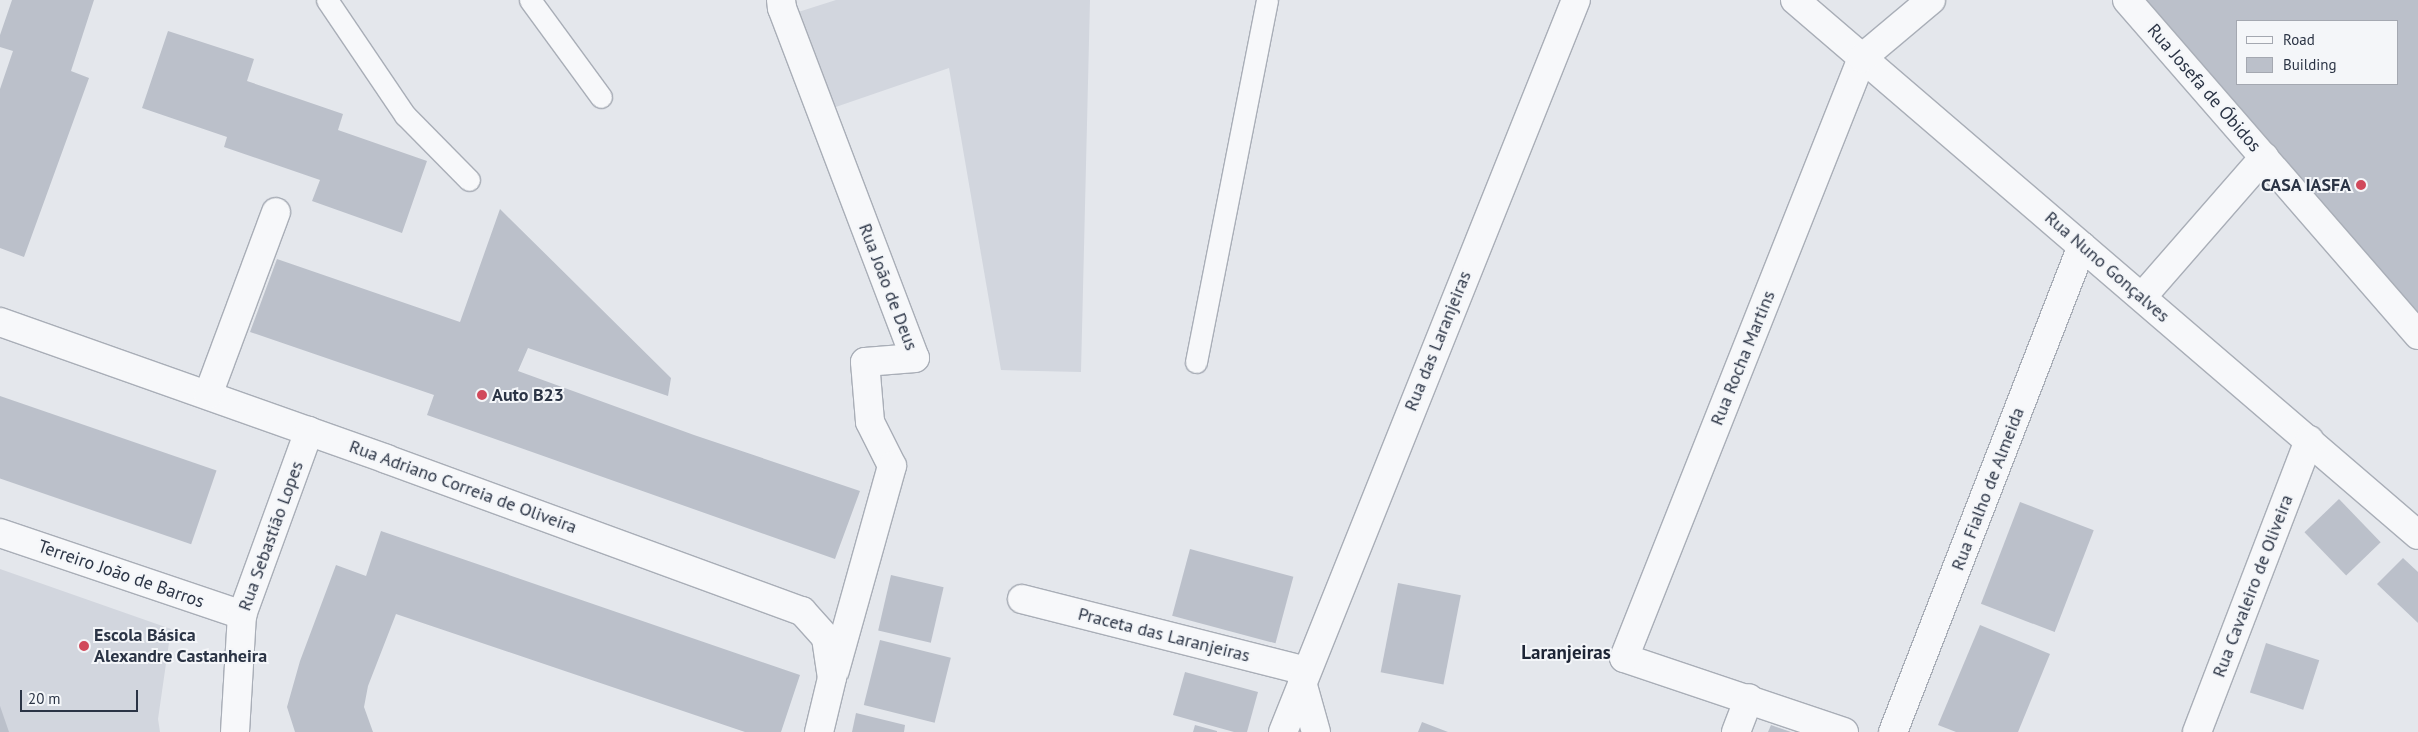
<!DOCTYPE html>
<meta charset="utf-8">
<style>
body{margin:0}
#map{position:relative;width:2418px;height:732px;overflow:hidden;background:#e4e7ec;font-family:"PT Sans",sans-serif}
div>[style]{position:absolute}
.built>*{inset:0;background:#d2d6de}
.building>*{inset:0;background:#bbc0ca;transform-origin:0 0}
.roads{filter:drop-shadow(1px 0 #a9aeb7) drop-shadow(-1px 0 #a9aeb7) drop-shadow(0 1px #a9aeb7) drop-shadow(0 -1px #a9aeb7)}
.lane>*{height:21px;margin:-10.5px;padding:0 10.5px;transform-origin:10.5px;border-radius:10.5px;background:#f7f8fa}
.street>*{height:28px;margin:-14px;padding:0 14px;transform-origin:14px;border-radius:14px;background:#f7f8fa}
.dots>*{width:14px;height:14px;translate:-50% -50%;box-sizing:border-box;border:2px solid #f4f6f9;border-radius:50%}
span{translate:-50% -50%;white-space:nowrap;text-align:center;line-height:1.15;-webkit-text-stroke:4px #f4f6f9;paint-order:stroke}
.street-label{font-size:18px;color:#2b3445}
.poi-label{font-size:18px;color:#2b3445;font-weight:700}
.right{translate:-100% -50%;text-align:right}
.left{translate:0 -50%;text-align:left}
.neighbourhood-label{font-size:19px;color:#1d2536;font-weight:700}
.legend{position:absolute;left:2236px;top:20px;width:162px;height:65px;box-sizing:border-box;background:#f4f6f9;border:1px solid #a4a8b1;margin:0;padding:6px 9px;list-style:none;font-size:15px;color:#2b3445}
.legend li{display:flex;align-items:center;gap:10px;height:25px}
.legend b{width:25px;border:1px solid #a4a8b1}
.scale{position:absolute;left:20px;top:690px;width:118px;height:22px;box-sizing:border-box;border:2px solid #2b3445;border-top:0;padding-left:6px;font-size:15px;line-height:18px;white-space:nowrap;color:#2b3445;-webkit-text-stroke:4px #f4f6f9;paint-order:stroke}
</style>
<div id="map">
<div class="built">
<div style="clip-path:polygon(836px 0,1090px 0,1081px 372px,1001px 370px,949px 68px,827px 110px,792px 14px)"></div>
<div style="clip-path:polygon(0 569px,171px 629px,158px 719px,160px 732px,0 732px)"></div>
</div>
<div class="building">
<div style="clip-path:polygon(12px 0,94px 0,71px 71px,89px 78px,24px 257px,0 248px,0 89px,13px 51px,0 47px,0 35px)"></div>
<div style="clip-path:polygon(evenodd,2146px 0,2418px 0,2418px 319px,2389px 286px,2146px 0,2237px 21px,2397px 21px,2397px 84px,2237px 84px,2237px 21px)"></div>
<div style="clip-path:polygon(168px 31px,254px 59px,247px 81px,343px 114px,338px 130px,427px 161px,402px 233px,312px 201px,320px 180px,224px 147px,227px 137px,142px 108px)"></div>
<div style="clip-path:polygon(500px 209px,671px 378px,668px 396px,528px 348px,518px 371px,694px 435px,860px 491px,835px 559px,427px 415px,434px 395px,250px 332px,277px 259px,460px 322px)"></div>
<div style="left:0;top:396px;width:229px;height:78px;rotate:19deg"></div>
<div style="left:2339px;top:499px;width:60px;height:48px;rotate:46deg"></div>
<div style="left:2020px;top:502px;width:79px;height:109px;rotate:21deg"></div>
<div style="clip-path:polygon(381px 531px,800px 675px,781px 732px,745px 732px,396px 614px,368px 686px,364px 707px,373px 732px,295px 732px,287px 707px,300px 661px,336px 565px,366px 576px)"></div>
<div style="left:1190px;top:549px;width:107px;height:69px;rotate:15deg"></div>
<div style="clip-path:polygon(2403px 558px,2418px 572px,2418px 623px,2377px 584px)"></div>
<div style="left:891px;top:575px;width:54px;height:57px;rotate:13deg"></div>
<div style="left:1398px;top:583px;width:64px;height:91px;rotate:11deg"></div>
<div style="clip-path:polygon(1980px 625px,2050px 654px,2018px 732px,1956px 732px,1938px 725px)"></div>
<div style="left:880px;top:640px;width:73px;height:67px;rotate:14deg"></div>
<div style="left:2266px;top:643px;width:56px;height:52px;rotate:18deg"></div>
<div style="clip-path:polygon(1185px 672px,1258px 692px,1247px 732px,1234px 732px,1173px 715px)"></div>
<div style="clip-path:polygon(0 707px,0 706px,9px 732px,0 732px)"></div>
<div style="clip-path:polygon(856px 713px,905px 725px,904px 732px,852px 732px)"></div>
<div style="clip-path:polygon(1422px 722px,1448px 732px,1418px 732px)"></div>
<div style="clip-path:polygon(1195px 725px,1217px 731px,1217px 732px,1193px 732px)"></div>
<div style="clip-path:polygon(1771px 725px,1791px 732px,1768px 732px)"></div>
</div>
<div class="roads">
<div class="lane">
<div style="left:327px;top:0;width:139px;rotate:55.9deg"></div>
<div style="left:405px;top:115px;width:91px;rotate:45.4deg"></div>
<div style="left:530px;top:0;width:120px;rotate:53.8deg"></div>
<div style="left:1196px;top:362px;width:369px;rotate:-78.9deg"></div>
</div>
<div class="street">
<div style="left:781px;top:0;width:8px;rotate:83deg"></div>
<div style="left:782px;top:8px;width:374px;rotate:69.2deg"></div>
<div style="left:915px;top:358px;width:50px;rotate:175.4deg"></div>
<div style="left:865px;top:362px;width:60px;rotate:85.2deg"></div>
<div style="left:870px;top:422px;width:49px;rotate:63.4deg"></div>
<div style="left:892px;top:466px;width:212px;rotate:105.6deg"></div>
<div style="left:1795px;top:0;width:821px;rotate:40.65deg"></div>
<div style="left:2127px;top:0;width:444px;rotate:49deg"></div>
<div style="left:2142px;top:297px;width:186px;rotate:-48.9deg"></div>
<div style="left:0;top:322px;width:410px;rotate:19.5deg"></div>
<div style="left:386px;top:459px;width:443px;rotate:20.1deg"></div>
<div style="left:802px;top:611px;width:36px;rotate:48deg"></div>
<div style="left:826px;top:638px;width:40px;rotate:81.5deg"></div>
<div style="left:832px;top:678px;width:56px;rotate:103.5deg"></div>
<div style="left:208px;top:395px;width:195px;rotate:-69.6deg"></div>
<div style="left:0;top:533px;width:256px;rotate:18.7deg"></div>
<div style="left:1022px;top:599px;width:293px;rotate:14.2deg"></div>
<div style="left:1302px;top:682px;width:52px;rotate:74.4deg"></div>
<div style="left:235px;top:732px;width:117px;rotate:-86.6deg"></div>
<div style="left:242px;top:615px;width:196px;rotate:-70deg"></div>
<div style="left:1283px;top:732px;width:788px;rotate:-68.19deg"></div>
<div style="left:1736px;top:732px;width:36px;rotate:-69deg"></div>
<div style="left:1844px;top:732px;width:232px;rotate:-161.4deg"></div>
<div style="left:1624px;top:658px;width:645px;rotate:-68.36deg"></div>
<div style="left:1862px;top:58px;width:90px;rotate:-40deg"></div>
<div style="left:1893px;top:732px;width:521px;rotate:-68.75deg"></div>
<div style="left:2197px;top:732px;width:313px;rotate:-69deg"></div>
</div>
</div>
<div class="dots">
<div style="left:2361px;top:185px;background:#d1495b"></div>
<div style="left:482px;top:395px;background:#d1495b"></div>
<div style="left:84px;top:646px;background:#d1495b"></div>
</div>
<div class="street-label">
<span style="left:2204px;top:88px;rotate:49deg">Rua Josefa de Óbidos</span>
<span style="left:2107px;top:267px;rotate:41deg">Rua Nuno Gonçalves</span>
<span style="left:888px;top:287px;rotate:69deg">Rua João de Deus</span>
<span style="left:1438px;top:341px;rotate:-68deg">Rua das Laranjeiras</span>
<span style="left:1743px;top:358px;rotate:-68deg">Rua Rocha Martins</span>
<span style="left:463px;top:487px;rotate:20deg">Rua Adriano Correia de Oliveira</span>
<span style="left:1988px;top:489px;rotate:-69deg">Rua Fialho de Almeida</span>
<span style="left:271px;top:536px;rotate:-70deg">Rua Sebastião Lopes</span>
<span style="left:121px;top:574px;rotate:19deg">Terreiro João de Barros</span>
<span style="left:2253px;top:586px;rotate:-69deg">Rua Cavaleiro de Oliveira</span>
<span style="left:1164px;top:635px;rotate:14deg">Praceta das Laranjeiras</span>
</div>
<div class="poi-label">
<span class="right" style="left:2351px;top:185px">CASA IASFA</span>
<span class="left" style="left:492px;top:395px">Auto B23</span>
<span class="left" style="left:94px;top:646px">Escola Básica<br>Alexandre Castanheira</span>
</div>
<div class="neighbourhood-label">
<span style="left:1566px;top:653px">Laranjeiras</span>
</div>
<ul class="legend">
<li><b style="height:6px;background:#f7f8fa"></b>Road</li>
<li><b style="height:14px;background:#bbc0ca"></b>Building</li>
</ul>
<div class="scale">20 m</div>
</div>
